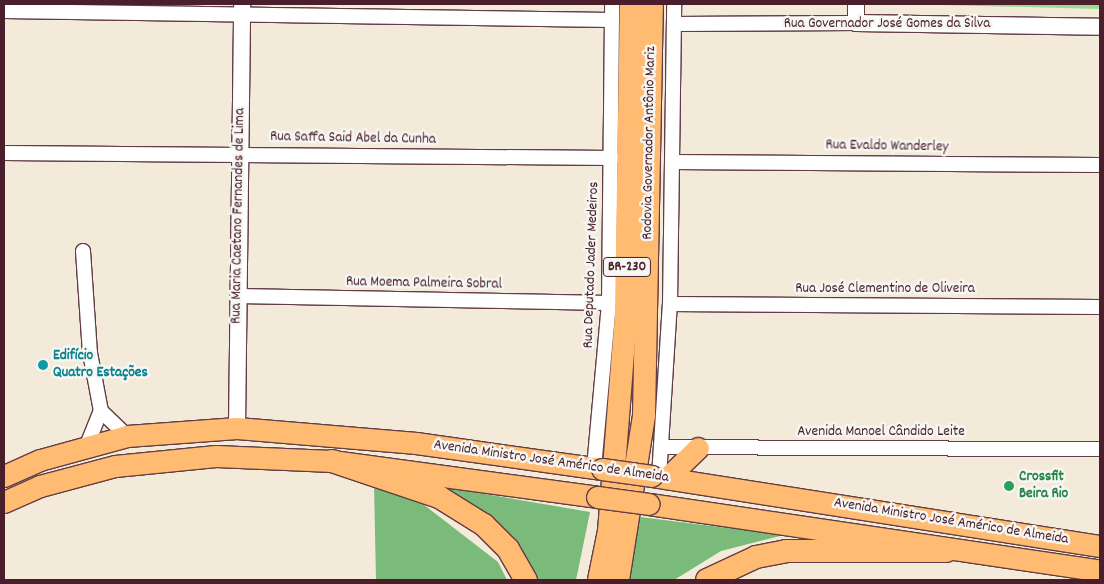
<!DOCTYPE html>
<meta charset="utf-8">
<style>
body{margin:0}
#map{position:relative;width:1104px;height:584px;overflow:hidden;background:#f3ead9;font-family:Dekko,sans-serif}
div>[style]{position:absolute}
.green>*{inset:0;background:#99db91}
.forest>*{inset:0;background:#7abb7b}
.roads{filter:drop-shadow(1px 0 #633d45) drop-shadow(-1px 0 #633d45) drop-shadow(0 1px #633d45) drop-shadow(0 -1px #633d45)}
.minor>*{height:14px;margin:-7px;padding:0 7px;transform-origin:7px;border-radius:7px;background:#fff}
.tertiary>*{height:16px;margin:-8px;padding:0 8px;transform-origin:8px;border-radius:8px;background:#fff}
.primary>*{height:21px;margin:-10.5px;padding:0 10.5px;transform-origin:10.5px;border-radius:10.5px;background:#ffbb71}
.trunk>*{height:22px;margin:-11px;padding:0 11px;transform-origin:11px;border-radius:11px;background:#ffbb71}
.bridges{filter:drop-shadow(1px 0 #633d45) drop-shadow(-1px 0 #633d45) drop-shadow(0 1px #633d45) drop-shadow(0 -1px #633d45)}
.primary-bridge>*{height:21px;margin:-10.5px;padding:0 10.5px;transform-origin:10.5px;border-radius:10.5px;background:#ffbb71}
.dots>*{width:14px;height:14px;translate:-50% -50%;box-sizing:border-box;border:2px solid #f6f6f2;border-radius:50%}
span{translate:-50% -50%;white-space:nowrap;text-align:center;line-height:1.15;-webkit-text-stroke:5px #f6f6f2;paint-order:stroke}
.shield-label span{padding:1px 4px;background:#f6f6f2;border:1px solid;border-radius:4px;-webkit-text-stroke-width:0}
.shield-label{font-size:14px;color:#4a1f2b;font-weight:700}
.street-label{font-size:15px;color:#4a1f2b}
.culture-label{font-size:15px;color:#0d838f;font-weight:700}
.left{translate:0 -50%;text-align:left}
.leisure-label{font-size:15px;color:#27864d;font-weight:700}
.frame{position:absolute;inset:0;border:5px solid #4a1f2b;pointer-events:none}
</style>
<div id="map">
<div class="green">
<div style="clip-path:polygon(904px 4px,1100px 4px,1100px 9px)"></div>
</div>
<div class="forest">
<div style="clip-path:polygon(374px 483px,419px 501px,498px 562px,507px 580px,376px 580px)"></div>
<div style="clip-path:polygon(420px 483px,590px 512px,576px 580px,534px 580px)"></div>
<div style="clip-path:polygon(632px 516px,784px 535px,721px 551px,674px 580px,623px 580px)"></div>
</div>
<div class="roads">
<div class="minor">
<div style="left:4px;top:11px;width:608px;rotate:0.85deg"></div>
<div style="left:674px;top:24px;width:182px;rotate:-0.3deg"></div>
<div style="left:4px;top:153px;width:608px;rotate:0.47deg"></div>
<div style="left:673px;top:162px;width:427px;rotate:0.4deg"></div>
<div style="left:83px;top:251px;width:102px;rotate:86.1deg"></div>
<div style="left:90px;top:353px;width:59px;rotate:79.3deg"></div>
<div style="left:101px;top:411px;width:36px;rotate:44deg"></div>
<div style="left:238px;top:296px;width:371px;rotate:1.1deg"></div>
<div style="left:670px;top:304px;width:430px;rotate:0.4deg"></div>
<div style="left:87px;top:445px;width:37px;rotate:-68deg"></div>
<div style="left:661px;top:447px;width:439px;rotate:0.3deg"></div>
<div style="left:594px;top:468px;width:166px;rotate:-84.8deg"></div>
<div style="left:609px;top:303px;width:299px;rotate:-89.4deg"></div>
<div style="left:659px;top:477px;width:173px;rotate:-86.4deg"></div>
<div style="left:670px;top:304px;width:300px;rotate:-89.2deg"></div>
</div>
<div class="tertiary">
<div style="left:856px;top:4px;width:19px;rotate:90deg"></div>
<div style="left:856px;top:23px;width:244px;rotate:0.9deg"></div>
<div style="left:237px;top:428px;width:424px;rotate:-89.3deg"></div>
</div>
<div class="primary">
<div style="left:4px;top:476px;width:39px;rotate:-24deg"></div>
<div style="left:40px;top:460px;width:90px;rotate:-15.4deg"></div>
<div style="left:127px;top:436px;width:110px;rotate:-4.2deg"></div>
<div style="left:237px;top:428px;width:180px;rotate:4.8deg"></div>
<div style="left:416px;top:443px;width:188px;rotate:8deg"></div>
<div style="left:652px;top:476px;width:453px;rotate:8.9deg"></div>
<div style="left:667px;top:478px;width:43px;rotate:-44.1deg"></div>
<div style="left:4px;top:502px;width:39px;rotate:-24deg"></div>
<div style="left:40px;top:486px;width:78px;rotate:-14.9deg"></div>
<div style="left:115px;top:466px;width:101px;rotate:-5.7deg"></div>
<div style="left:216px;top:456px;width:116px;rotate:2.5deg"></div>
<div style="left:332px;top:461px;width:267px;rotate:7.7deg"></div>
<div style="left:649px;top:504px;width:456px;rotate:8.4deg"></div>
</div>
<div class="trunk">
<div style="left:332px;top:461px;width:113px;rotate:18.6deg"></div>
<div style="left:439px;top:497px;width:53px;rotate:31.9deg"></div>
<div style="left:484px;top:525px;width:34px;rotate:45deg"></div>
<div style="left:508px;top:549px;width:36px;rotate:60deg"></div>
<div style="left:599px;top:580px;width:50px;rotate:-78.5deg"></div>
<div style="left:609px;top:531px;width:219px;rotate:-85.5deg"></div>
<div style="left:626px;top:313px;width:309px;rotate:-89.1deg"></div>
<div style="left:618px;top:580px;width:167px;rotate:-81deg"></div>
<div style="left:644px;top:415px;width:411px;rotate:-88.9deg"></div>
<div style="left:707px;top:580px;width:54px;rotate:-25.1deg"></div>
<div style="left:756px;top:557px;width:31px;rotate:-11deg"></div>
<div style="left:786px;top:551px;width:160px"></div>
</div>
</div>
<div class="bridges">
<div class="primary-bridge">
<div style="left:602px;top:469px;width:50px;rotate:8deg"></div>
<div style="left:597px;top:497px;width:52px;rotate:7.7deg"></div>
</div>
</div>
<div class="dots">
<div style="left:43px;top:365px;background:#0f9aa8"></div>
<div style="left:1009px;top:486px;background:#2e9e5b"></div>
</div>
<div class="shield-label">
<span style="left:627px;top:267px">BR-230</span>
</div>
<div class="street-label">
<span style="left:887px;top:25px">Rua Governador José Gomes da Silva</span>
<span style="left:353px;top:139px;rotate:1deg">Rua Saffa Said Abel da Cunha</span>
<span style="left:650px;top:143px;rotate:-89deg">Rodovia Governador Antônio Mariz</span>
<span style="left:887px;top:147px;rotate:1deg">Rua Evaldo Wanderley</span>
<span style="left:239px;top:216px;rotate:-89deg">Rua Maria Caetano Fernandes de Lima</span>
<span style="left:592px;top:265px;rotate:-88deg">Rua Deputado Jader Medeiros</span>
<span style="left:424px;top:284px;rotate:1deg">Rua Moema Palmeira Sobral</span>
<span style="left:885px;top:290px">Rua José Clementino de Oliveira</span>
<span style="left:881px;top:433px">Avenida Manoel Cândido Leite</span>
<span style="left:551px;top:462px;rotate:8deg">Avenida Ministro José Américo de Almeida</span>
<span style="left:951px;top:522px;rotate:9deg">Avenida Ministro José Américo de Almeida</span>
</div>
<div class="culture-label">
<span class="left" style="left:53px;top:365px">Edifício<br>Quatro Estações</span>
</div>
<div class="leisure-label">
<span class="left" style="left:1019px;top:486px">Crossfit<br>Beira Rio</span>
</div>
<div class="frame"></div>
</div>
